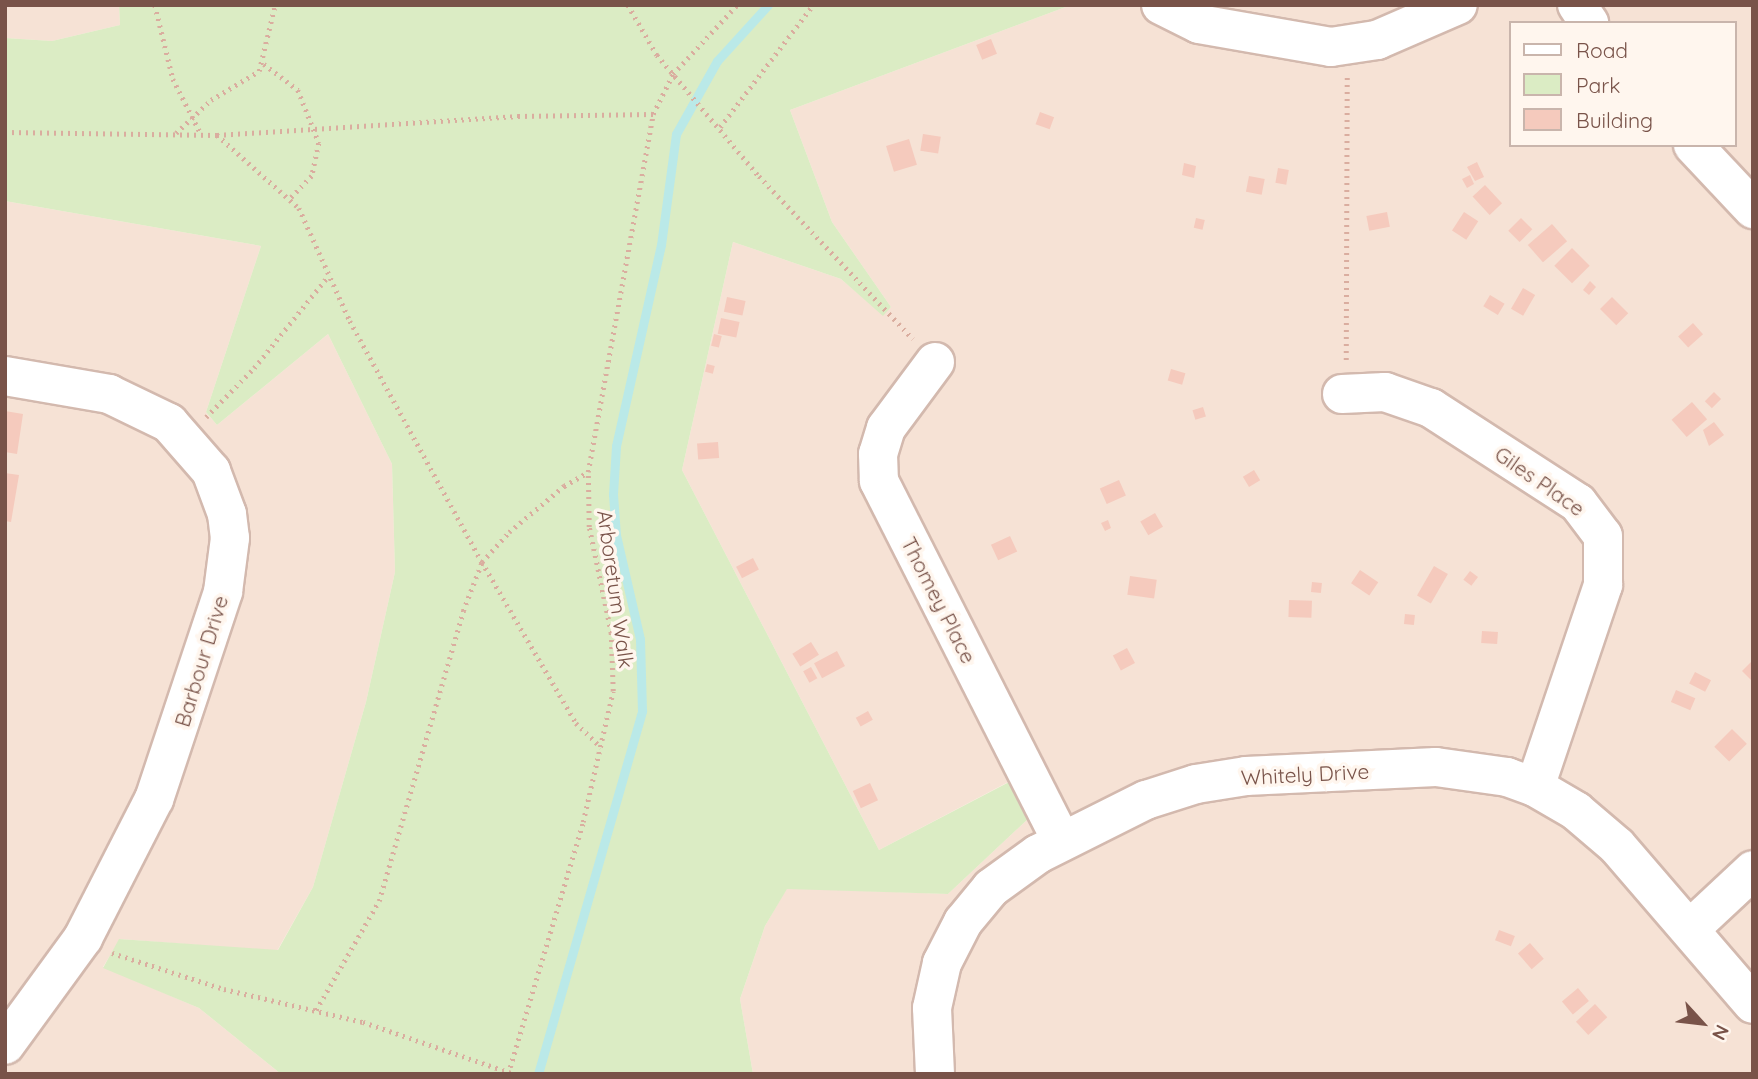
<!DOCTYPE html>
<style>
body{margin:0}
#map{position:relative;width:1758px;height:1079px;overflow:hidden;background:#fdf1e7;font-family:Quicksand,sans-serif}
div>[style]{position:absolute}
.residential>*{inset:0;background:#f6e2d5}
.green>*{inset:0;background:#dbecc4}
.stream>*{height:9px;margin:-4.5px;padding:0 4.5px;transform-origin:4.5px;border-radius:4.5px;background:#bae9e8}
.building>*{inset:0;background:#f5cabd;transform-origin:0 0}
.path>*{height:4.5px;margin-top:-2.25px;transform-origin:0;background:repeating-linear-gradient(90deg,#daad9f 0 2px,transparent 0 7px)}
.roads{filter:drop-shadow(2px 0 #d3b9ae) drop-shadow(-2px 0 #d3b9ae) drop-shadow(0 2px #d3b9ae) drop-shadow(0 -2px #d3b9ae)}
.minor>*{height:38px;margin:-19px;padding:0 19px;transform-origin:19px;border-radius:19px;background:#fff}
span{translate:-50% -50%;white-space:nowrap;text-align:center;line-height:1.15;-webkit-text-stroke:7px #fff6ee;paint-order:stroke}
.street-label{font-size:21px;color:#795349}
.frame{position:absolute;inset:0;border:7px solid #795349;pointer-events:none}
.legend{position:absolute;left:1509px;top:21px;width:228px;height:126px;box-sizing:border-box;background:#fff6ee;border:2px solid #c9b5ac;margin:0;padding:9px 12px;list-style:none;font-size:21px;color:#795349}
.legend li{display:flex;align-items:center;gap:14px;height:35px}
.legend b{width:35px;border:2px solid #c9b5ac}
.north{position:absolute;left:1667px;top:988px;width:70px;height:70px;-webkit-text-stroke:5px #fff6ee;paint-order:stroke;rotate:117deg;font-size:19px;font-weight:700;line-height:28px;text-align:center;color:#795349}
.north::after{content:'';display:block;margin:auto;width:24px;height:32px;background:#795349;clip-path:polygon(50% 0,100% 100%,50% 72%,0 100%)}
</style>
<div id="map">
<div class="residential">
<div style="clip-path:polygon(5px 5px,119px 5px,120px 25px,52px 41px,5px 38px)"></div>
<div style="clip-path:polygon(evenodd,1071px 5px,1753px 5px,1753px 1074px,753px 1074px,740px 999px,765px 926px,787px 888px,948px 894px,1029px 818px,1012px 780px,879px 850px,682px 470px,733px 242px,841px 279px,883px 315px,891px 307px,832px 222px,790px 110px,1071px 5px,1511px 23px,1735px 23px,1735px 145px,1511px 145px,1511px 23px)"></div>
<div style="clip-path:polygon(5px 201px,261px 246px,206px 412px,217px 425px,328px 334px,392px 464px,395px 572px,366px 702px,313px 887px,277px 951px,120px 939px,103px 967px,199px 1008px,281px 1074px,5px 1074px)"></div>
</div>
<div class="green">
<div style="clip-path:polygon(119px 5px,1071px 5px,790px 110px,832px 222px,891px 307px,883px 316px,841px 279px,733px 242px,682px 470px,879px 850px,1013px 780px,1029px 818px,948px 894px,787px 889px,765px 926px,740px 999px,753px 1074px,281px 1074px,199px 1008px,103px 968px,119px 939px,278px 950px,313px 887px,366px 702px,395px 572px,392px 464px,328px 334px,217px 425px,206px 412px,261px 246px,5px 201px,5px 38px,52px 41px,120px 25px)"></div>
</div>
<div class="stream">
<div style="left:538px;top:1074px;width:378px;rotate:-74deg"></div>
<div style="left:642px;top:711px;width:72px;rotate:-91.6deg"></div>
<div style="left:640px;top:639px;width:107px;rotate:-103deg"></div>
<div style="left:616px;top:535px;width:41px;rotate:-94.2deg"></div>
<div style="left:613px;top:494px;width:48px;rotate:-86.4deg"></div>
<div style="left:616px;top:446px;width:206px;rotate:-77.4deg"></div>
<div style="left:661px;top:245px;width:112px;rotate:-82.3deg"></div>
<div style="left:676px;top:134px;width:84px;rotate:-60.7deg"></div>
<div style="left:717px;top:61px;width:76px;rotate:-47.7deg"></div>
</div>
<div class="building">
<div style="left:991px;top:39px;width:16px;height:16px;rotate:68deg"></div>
<div style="left:1040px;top:112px;width:15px;height:13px;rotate:20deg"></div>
<div style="left:923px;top:134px;width:18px;height:17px;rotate:9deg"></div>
<div style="left:909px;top:139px;width:27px;height:24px;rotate:73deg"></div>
<div style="clip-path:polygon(1477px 162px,1484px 177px,1475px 181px,1467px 167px)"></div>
<div style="clip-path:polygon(1184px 163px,1196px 166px,1194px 178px,1182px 175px)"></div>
<div style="left:1278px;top:168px;width:11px;height:15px;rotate:10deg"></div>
<div style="clip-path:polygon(1470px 175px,1474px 184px,1467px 188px,1462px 179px)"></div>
<div style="left:1249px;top:176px;width:16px;height:16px;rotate:11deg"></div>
<div style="left:1485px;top:185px;width:25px;height:17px;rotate:47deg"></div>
<div style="left:1387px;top:212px;width:15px;height:21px;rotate:79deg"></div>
<div style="left:1464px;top:212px;width:17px;height:22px;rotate:33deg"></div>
<div style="left:1196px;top:218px;width:9px;height:10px;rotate:13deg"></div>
<div style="left:1521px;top:218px;width:16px;height:18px;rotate:45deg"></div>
<div style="left:1552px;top:224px;width:23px;height:32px;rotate:49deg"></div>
<div style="left:1572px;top:248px;width:25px;height:25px;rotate:45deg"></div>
<div style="clip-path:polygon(1590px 281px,1596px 287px,1589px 295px,1583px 290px)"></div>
<div style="left:1523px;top:288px;width:14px;height:24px;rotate:30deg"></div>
<div style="left:1490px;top:295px;width:17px;height:13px;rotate:31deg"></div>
<div style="left:727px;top:297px;width:19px;height:15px;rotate:12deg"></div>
<div style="left:1612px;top:297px;width:23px;height:17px;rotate:45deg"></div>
<div style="left:721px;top:318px;width:19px;height:16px;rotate:12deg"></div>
<div style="left:1693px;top:323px;width:15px;height:20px;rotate:48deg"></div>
<div style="left:714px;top:334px;width:8px;height:12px;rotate:14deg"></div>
<div style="left:707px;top:364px;width:8px;height:8px;rotate:14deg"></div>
<div style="left:1171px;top:369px;width:15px;height:12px;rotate:16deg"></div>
<div style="left:1714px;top:392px;width:10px;height:13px;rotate:45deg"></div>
<div style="left:1692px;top:402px;width:23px;height:27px;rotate:49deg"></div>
<div style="left:1203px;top:407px;width:10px;height:11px;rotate:73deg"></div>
<div style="clip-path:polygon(5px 411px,23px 414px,17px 454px,5px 452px)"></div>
<div style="clip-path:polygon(1714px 422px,1724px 435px,1709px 446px,1703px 430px)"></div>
<div style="left:718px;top:442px;width:16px;height:21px;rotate:86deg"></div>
<div style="left:1254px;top:470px;width:12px;height:13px;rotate:59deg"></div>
<div style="clip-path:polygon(5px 473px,19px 475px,11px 522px,5px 521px)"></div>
<div style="left:1119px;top:480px;width:17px;height:21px;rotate:66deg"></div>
<div style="left:1155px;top:513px;width:16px;height:17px;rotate:60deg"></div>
<div style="clip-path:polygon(1108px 520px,1111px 528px,1105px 531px,1101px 523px)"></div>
<div style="left:1010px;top:536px;width:17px;height:21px;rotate:65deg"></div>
<div style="left:753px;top:558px;width:13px;height:19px;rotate:63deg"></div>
<div style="left:1434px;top:566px;width:16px;height:34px;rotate:30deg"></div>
<div style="left:1360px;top:570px;width:22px;height:16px;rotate:34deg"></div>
<div style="left:1470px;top:571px;width:10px;height:11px;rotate:37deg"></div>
<div style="left:1130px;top:576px;width:27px;height:19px;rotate:8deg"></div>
<div style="left:1312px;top:582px;width:10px;height:10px;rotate:6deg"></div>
<div style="left:1289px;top:600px;width:23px;height:17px;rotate:2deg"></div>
<div style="left:1405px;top:614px;width:10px;height:10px;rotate:6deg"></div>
<div style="left:1482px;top:631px;width:16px;height:12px;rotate:4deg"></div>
<div style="left:811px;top:642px;width:15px;height:22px;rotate:58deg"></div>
<div style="left:1127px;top:648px;width:17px;height:16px;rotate:62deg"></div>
<div style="left:837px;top:651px;width:17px;height:26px;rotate:62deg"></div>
<div style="clip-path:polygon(1753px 660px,1753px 682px,1742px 671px)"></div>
<div style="left:811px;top:667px;width:13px;height:9px;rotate:61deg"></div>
<div style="left:1695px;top:672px;width:18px;height:13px;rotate:27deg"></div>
<div style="left:1676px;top:690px;width:21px;height:13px;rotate:23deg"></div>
<div style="left:868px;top:711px;width:10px;height:14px;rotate:61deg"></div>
<div style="left:1732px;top:729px;width:21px;height:25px;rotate:45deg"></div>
<div style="left:870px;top:783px;width:19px;height:19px;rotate:65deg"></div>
<div style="left:1499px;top:930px;width:17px;height:11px;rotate:21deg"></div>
<div style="left:1530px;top:943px;width:21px;height:16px;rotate:49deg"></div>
<div style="left:1578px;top:988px;width:17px;height:21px;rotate:50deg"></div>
<div style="left:1595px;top:1004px;width:18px;height:26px;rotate:47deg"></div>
</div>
<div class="path">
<div style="left:155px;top:5px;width:76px;rotate:76.3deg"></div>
<div style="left:173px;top:79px;width:62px;rotate:63deg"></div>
<div style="left:628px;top:5px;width:58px;rotate:59.9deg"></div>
<div style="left:657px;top:55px;width:158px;rotate:49.9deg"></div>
<div style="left:759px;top:176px;width:224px;rotate:46.6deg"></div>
<div style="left:264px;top:64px;width:43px;rotate:37.4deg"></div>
<div style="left:298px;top:90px;width:57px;rotate:68.4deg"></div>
<div style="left:319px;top:143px;width:34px;rotate:102deg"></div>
<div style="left:312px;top:176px;width:30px;rotate:134deg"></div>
<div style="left:720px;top:127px;width:153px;rotate:-52.7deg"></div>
<div style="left:5px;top:132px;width:212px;rotate:0.8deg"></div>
<div style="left:217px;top:135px;width:302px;rotate:-3.6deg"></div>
<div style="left:518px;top:116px;width:135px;rotate:-0.8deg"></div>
<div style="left:176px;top:133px;width:48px;rotate:-43.3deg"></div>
<div style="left:211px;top:100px;width:56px;rotate:-31.1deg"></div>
<div style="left:259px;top:71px;width:68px;rotate:-76.4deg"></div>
<div style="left:217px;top:135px;width:110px;rotate:41.7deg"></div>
<div style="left:299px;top:208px;width:124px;rotate:65.7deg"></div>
<div style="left:350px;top:321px;width:275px;rotate:61.3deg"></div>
<div style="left:482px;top:562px;width:186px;rotate:59.7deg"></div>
<div style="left:576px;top:723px;width:35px;rotate:44deg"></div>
<div style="left:1346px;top:360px;width:285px;rotate:-89.8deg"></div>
<div style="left:206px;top:417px;width:69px;rotate:-45.6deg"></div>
<div style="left:254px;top:368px;width:119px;rotate:-51.1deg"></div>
<div style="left:112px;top:953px;width:118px;rotate:17.8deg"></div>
<div style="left:224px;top:989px;width:143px;rotate:13.4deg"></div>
<div style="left:363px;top:1022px;width:160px;rotate:19deg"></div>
<div style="left:316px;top:1010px;width:126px;rotate:-60deg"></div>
<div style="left:379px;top:901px;width:302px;rotate:-73.8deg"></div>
<div style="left:463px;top:611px;width:53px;rotate:-68.8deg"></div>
<div style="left:482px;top:562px;width:40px;rotate:-48deg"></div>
<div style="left:509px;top:532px;width:72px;rotate:-39.9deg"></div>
<div style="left:564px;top:486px;width:28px;rotate:-30deg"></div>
<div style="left:508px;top:1074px;width:263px;rotate:-73.4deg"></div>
<div style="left:583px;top:822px;width:134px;rotate:-77.1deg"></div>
<div style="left:613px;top:691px;width:58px;rotate:-92deg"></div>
<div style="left:611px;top:633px;width:108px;rotate:-101.7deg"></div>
<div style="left:589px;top:527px;width:55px;rotate:-91deg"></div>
<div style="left:588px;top:472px;width:364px;rotate:-79.7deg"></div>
<div style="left:653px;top:114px;width:45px;rotate:-63.4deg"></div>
<div style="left:673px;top:74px;width:94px;rotate:-47.2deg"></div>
</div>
<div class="roads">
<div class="minor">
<div style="left:1161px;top:5px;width:42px;rotate:26.6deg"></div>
<div style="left:1199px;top:24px;width:134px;rotate:9.9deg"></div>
<div style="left:1331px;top:47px;width:47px;rotate:-8.7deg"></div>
<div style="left:1377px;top:40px;width:88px;rotate:-23.4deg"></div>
<div style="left:1577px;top:5px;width:22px;rotate:56deg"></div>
<div style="left:1693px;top:145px;width:88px;rotate:46.8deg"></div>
<div style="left:935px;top:362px;width:82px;rotate:126.6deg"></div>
<div style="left:886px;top:428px;width:27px;rotate:107deg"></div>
<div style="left:878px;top:454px;width:27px;rotate:88deg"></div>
<div style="left:879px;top:481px;width:404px;rotate:63.1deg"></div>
<div style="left:5px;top:376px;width:106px;rotate:9.8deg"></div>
<div style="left:109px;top:394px;width:67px;rotate:25.8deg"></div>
<div style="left:169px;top:423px;width:64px;rotate:48.8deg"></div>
<div style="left:211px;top:471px;width:46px;rotate:69.6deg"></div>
<div style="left:227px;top:514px;width:24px;rotate:83deg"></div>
<div style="left:230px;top:538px;width:54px;rotate:97.4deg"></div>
<div style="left:223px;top:592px;width:218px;rotate:108.4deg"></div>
<div style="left:154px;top:799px;width:156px;rotate:117.1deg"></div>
<div style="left:83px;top:938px;width:132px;rotate:126.1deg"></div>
<div style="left:1342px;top:394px;width:43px;rotate:-2.7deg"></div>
<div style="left:1385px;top:392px;width:49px;rotate:19.2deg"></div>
<div style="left:1431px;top:408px;width:175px;rotate:32.9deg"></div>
<div style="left:1578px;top:503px;width:41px;rotate:52.9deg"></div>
<div style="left:1603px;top:536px;width:49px;rotate:90deg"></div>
<div style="left:1603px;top:585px;width:213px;rotate:108.6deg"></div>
<div style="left:1690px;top:929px;width:86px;rotate:-43.1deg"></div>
<div style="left:935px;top:1074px;width:66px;rotate:-92.6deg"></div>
<div style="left:932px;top:1008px;width:46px;rotate:-77.5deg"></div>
<div style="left:942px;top:963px;width:46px;rotate:-62.9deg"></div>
<div style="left:963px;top:922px;width:44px;rotate:-50.5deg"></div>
<div style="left:991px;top:888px;width:58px;rotate:-35.9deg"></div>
<div style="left:1038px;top:854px;width:121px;rotate:-26.6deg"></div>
<div style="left:1146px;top:800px;width:52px;rotate:-17.7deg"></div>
<div style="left:1196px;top:784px;width:51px;rotate:-9.1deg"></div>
<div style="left:1246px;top:776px;width:190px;rotate:-2.7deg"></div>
<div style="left:1436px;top:767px;width:72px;rotate:8deg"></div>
<div style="left:1507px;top:777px;width:30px;rotate:20deg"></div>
<div style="left:1535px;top:787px;width:48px;rotate:30.3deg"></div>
<div style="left:1576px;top:811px;width:54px;rotate:40.5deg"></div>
<div style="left:1617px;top:846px;width:208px;rotate:49.3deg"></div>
</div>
</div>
<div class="street-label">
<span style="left:1540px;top:481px;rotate:35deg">Giles Place</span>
<span style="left:616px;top:589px;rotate:82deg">Arboretum Walk</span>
<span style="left:939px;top:600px;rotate:63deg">Thomey Place</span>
<span style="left:201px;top:661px;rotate:-73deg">Barbour Drive</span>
<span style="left:1305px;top:774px;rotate:-3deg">Whitely Drive</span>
</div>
<div class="frame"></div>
<ul class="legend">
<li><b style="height:9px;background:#fff"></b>Road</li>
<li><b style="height:19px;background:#dbecc4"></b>Park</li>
<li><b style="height:19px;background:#f5cabd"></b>Building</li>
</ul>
<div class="north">N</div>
</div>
